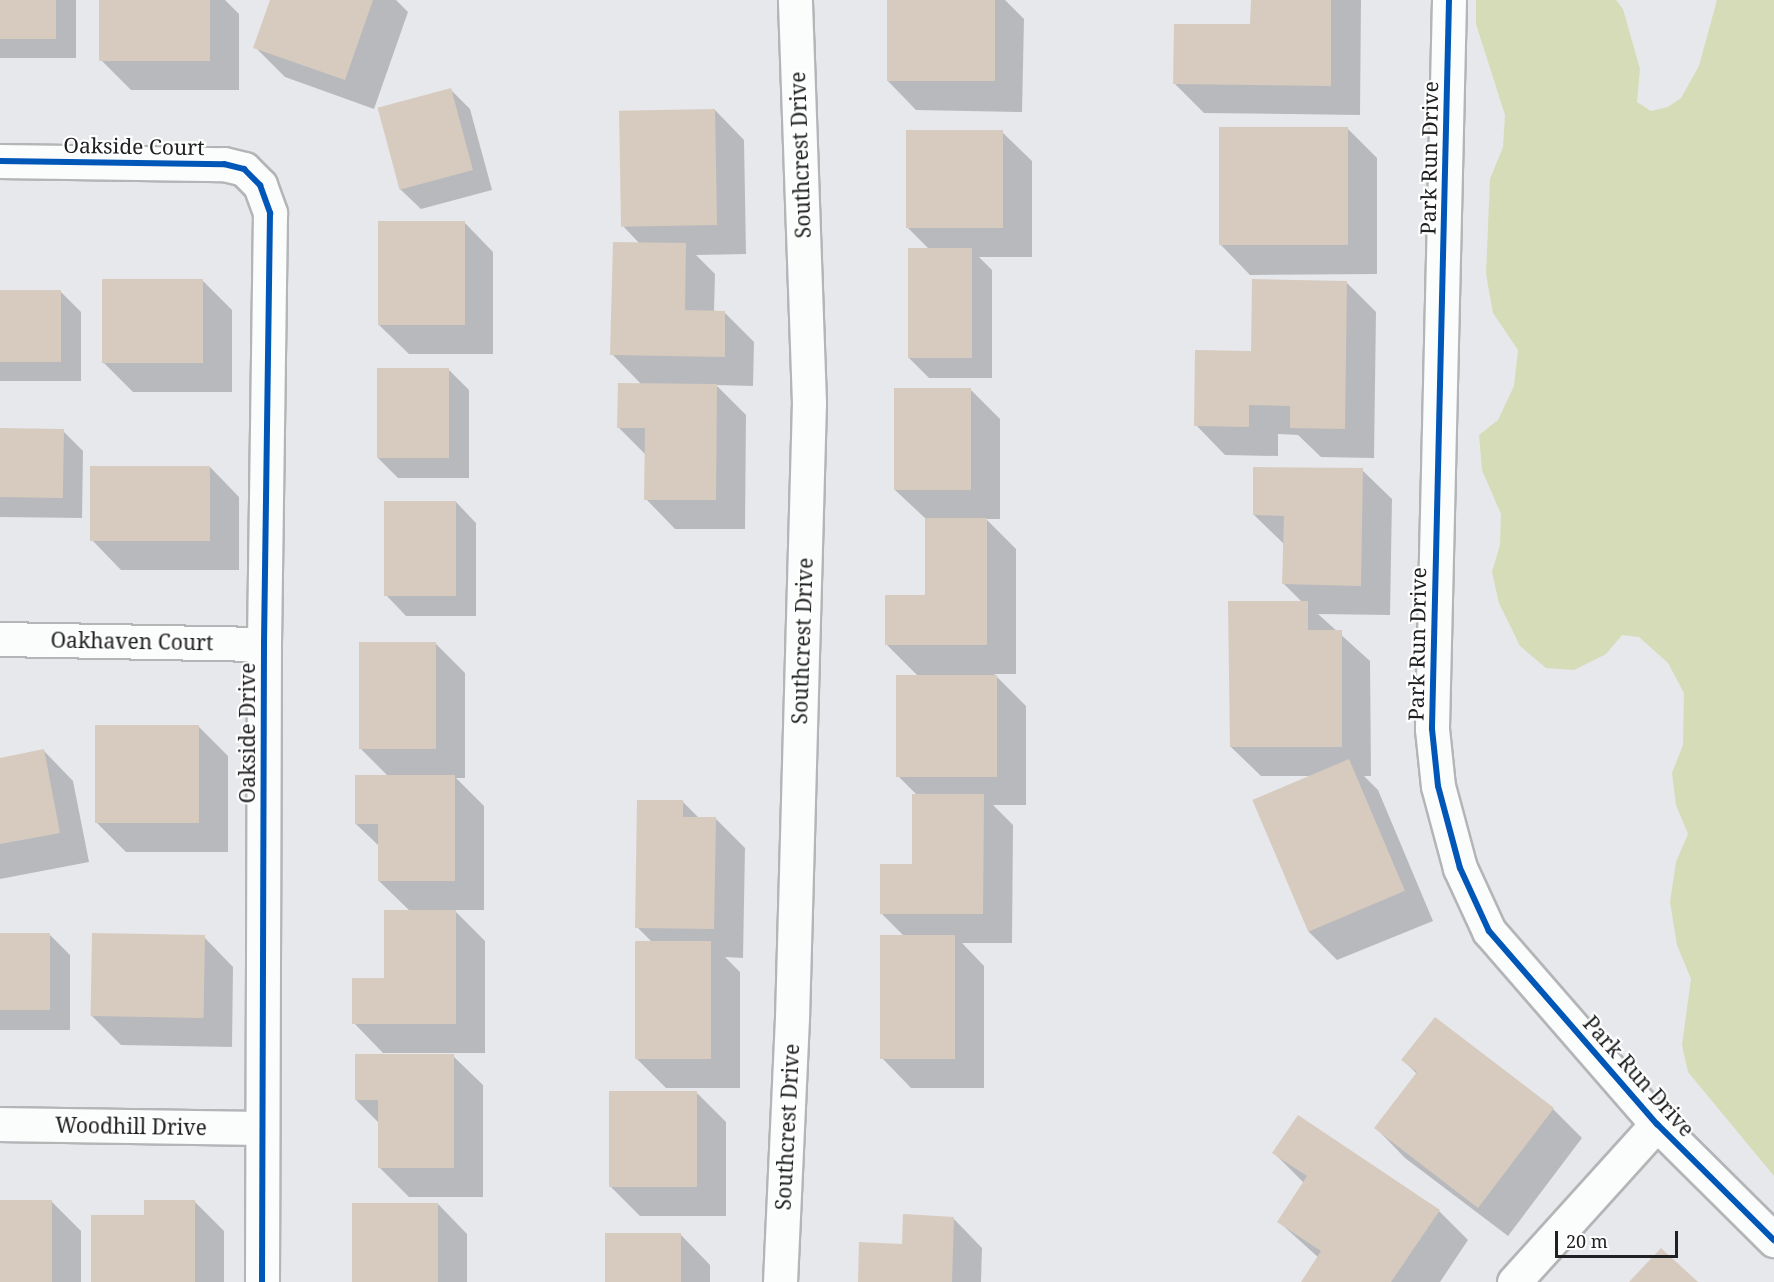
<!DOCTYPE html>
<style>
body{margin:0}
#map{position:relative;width:1774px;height:1282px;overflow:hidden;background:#e6e8eb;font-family:"Noto Serif",serif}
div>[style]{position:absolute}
.green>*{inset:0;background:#d6dcb7}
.shadow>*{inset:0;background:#0003;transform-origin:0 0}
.building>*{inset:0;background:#d7cbc0;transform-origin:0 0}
.roads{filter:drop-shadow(2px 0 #b3b5b7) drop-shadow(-2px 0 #b3b5b7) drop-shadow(0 2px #b3b5b7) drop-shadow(0 -2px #b3b5b7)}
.minor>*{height:33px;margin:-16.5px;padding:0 16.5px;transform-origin:16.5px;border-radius:16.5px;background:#fbfcfc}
.cycleway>*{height:6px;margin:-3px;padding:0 3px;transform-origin:3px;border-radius:3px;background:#0057b8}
span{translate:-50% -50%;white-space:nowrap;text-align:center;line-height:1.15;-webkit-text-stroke:4.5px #fff;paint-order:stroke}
.street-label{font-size:21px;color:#202122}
.scale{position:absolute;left:1555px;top:1231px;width:123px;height:27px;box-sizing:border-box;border:3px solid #202122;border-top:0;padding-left:8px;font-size:18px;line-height:21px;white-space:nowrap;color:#202122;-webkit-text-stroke:4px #fff;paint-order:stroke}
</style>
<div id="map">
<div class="green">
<div style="clip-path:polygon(1476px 0,1616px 0,1623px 9px,1640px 69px,1637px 102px,1651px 111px,1668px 107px,1681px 98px,1699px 66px,1717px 0,1774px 0,1774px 1176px,1688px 1072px,1682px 1045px,1691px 979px,1677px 945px,1670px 902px,1676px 862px,1688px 834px,1676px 805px,1672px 773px,1683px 745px,1684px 693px,1668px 663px,1639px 637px,1622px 635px,1606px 654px,1574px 670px,1546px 668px,1520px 646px,1499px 603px,1492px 572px,1500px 545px,1501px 514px,1482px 470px,1479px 435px,1498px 420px,1514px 386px,1518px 350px,1493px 313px,1486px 274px,1490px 179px,1503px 147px,1505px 115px,1476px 24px)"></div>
</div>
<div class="shadow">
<div style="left:0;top:0;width:76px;height:58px"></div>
<div style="clip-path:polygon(101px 0,225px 0,239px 14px,239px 90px,131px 90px,101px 60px)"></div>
<div style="clip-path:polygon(272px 0,396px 0,408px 12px,374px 109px,285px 77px,255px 47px)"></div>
<div style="clip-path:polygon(888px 0,1005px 0,1024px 19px,1022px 112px,916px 110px,887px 80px)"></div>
<div style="clip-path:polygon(1252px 0,1361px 0,1360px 115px,1204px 113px,1175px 84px,1252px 26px)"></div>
<div style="clip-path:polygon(450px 89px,470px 109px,492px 190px,421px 209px,400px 189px)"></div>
<div style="clip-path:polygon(715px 110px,744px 140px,746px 254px,696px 255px,715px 274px,714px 312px,724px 312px,754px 342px,753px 386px,716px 385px,746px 415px,745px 529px,675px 529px,646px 499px,646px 455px,619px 428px,642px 385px,612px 354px,640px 244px,622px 225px)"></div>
<div style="clip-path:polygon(1347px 128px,1377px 158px,1377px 274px,1250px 275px,1221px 245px)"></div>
<div style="clip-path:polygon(1002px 132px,1032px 161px,1032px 257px,979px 257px,992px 270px,992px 378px,929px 378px,909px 358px,930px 250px,907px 227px)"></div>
<div style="clip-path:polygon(464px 222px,493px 252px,493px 354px,409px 354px,379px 325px)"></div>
<div style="clip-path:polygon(202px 280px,232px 310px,232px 392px,133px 392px,104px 363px)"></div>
<div style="clip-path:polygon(1347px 283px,1376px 312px,1374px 458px,1321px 457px,1298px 435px,1278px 434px,1278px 456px,1225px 455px,1196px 425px,1252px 352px)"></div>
<div style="clip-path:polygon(0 291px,60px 291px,81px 312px,81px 381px,0 381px)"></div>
<div style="clip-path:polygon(448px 369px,469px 390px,469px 478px,398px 478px,378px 458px)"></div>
<div style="clip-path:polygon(970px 389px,1000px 419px,1000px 519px,986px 519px,1016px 549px,1016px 674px,994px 674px,1026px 706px,1026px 805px,993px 805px,1013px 825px,1012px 943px,962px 943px,984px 966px,984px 1088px,911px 1088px,882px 1058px,904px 936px,882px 914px,914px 865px,917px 795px,898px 776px,919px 677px,886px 644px,926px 596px,926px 519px,895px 490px)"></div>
<div style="clip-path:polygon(0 430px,63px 431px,83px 451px,82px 518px,0 517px)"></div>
<div style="clip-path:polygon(210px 467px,239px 497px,239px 570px,121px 570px,92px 540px)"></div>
<div style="clip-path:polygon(1362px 470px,1392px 499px,1390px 615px,1318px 614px,1370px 661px,1371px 776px,1364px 776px,1378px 790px,1433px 921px,1337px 960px,1308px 931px,1311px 776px,1261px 776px,1231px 747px,1303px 603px,1284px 584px,1284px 544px,1254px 515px)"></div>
<div style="clip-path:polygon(456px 502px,476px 523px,476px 616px,406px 616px,386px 595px)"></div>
<div style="clip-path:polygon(436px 644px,465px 673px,465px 778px,456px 778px,484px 806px,484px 910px,454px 910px,485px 941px,485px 1053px,383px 1053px,354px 1023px,386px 979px,411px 912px,379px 881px,379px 846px,356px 824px,389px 777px,361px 749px)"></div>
<div style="clip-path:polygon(199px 727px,228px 756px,228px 852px,126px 852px,96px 822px)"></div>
<div style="clip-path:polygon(44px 751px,73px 781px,89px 862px,0 879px,0 759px)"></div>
<div style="clip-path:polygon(683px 802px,699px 818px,715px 818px,745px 848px,743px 958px,725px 957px,740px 972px,740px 1088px,666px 1088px,636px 1058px,652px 942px,637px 927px)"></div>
<div style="clip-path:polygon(0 935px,50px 935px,70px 955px,70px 1030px,0 1030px)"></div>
<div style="clip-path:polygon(204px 937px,233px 967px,232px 1047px,121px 1045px,92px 1016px)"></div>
<div style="clip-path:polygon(453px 1056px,483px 1085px,483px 1197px,409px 1197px,379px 1167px,379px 1123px,356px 1100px)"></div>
<div style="clip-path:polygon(1403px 1060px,1553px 1109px,1582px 1138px,1508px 1236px,1405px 1158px,1376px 1128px,1417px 1074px)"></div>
<div style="clip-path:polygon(696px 1092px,726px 1122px,726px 1216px,640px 1216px,611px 1187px)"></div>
<div style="clip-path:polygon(1274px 1153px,1439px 1211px,1468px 1240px,1440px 1282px,1303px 1282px,1319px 1258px,1279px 1222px,1304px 1183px)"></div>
<div style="clip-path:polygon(0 1201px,51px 1201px,81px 1231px,81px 1282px,0 1282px)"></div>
<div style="clip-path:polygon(194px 1201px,224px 1231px,224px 1282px,93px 1282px,146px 1217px)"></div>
<div style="clip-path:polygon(438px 1204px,467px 1234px,467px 1282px,354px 1282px)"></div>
<div style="clip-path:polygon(953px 1218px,982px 1248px,981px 1282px,859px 1282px)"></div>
<div style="clip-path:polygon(681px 1235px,710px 1265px,710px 1282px,606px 1282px)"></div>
</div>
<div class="building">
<div style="left:0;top:0;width:56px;height:39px"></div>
<div style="left:99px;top:0;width:111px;height:61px"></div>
<div style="clip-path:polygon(270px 0,373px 0,345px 80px,253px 48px)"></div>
<div style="left:887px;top:0;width:108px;height:81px"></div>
<div style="clip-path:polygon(1251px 0,1331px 0,1331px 86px,1173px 84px,1174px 24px,1250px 24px)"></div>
<div style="left:451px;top:88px;width:85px;height:76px;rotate:75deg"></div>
<div style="left:715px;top:109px;width:116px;height:96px;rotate:89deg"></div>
<div style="left:1348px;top:127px;width:118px;height:129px;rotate:90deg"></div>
<div style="left:906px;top:130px;width:97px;height:98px"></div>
<div style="left:378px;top:221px;width:87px;height:104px"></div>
<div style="clip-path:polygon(613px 242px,686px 243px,685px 310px,725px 311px,725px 357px,610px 355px)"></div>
<div style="left:908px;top:248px;width:64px;height:110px"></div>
<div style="left:102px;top:279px;width:101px;height:84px"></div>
<div style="clip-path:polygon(1252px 279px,1347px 281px,1345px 429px,1290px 428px,1290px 406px,1249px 405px,1249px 427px,1194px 426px,1195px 350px,1251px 351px)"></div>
<div style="left:0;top:290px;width:61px;height:72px"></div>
<div style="left:377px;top:368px;width:72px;height:90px"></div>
<div style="clip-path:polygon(618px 383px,717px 384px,716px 500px,644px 500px,645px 428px,617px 428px)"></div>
<div style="left:894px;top:388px;width:77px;height:102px"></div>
<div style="left:0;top:428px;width:64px;height:69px;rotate:1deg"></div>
<div style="left:90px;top:466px;width:120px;height:75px"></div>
<div style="clip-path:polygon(1253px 467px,1363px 468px,1361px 586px,1282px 584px,1284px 516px,1253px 515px)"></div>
<div style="left:384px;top:501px;width:72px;height:95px"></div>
<div style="clip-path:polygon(925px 518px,987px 518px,987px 645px,885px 645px,885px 595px,925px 595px)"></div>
<div style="clip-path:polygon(1228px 601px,1308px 601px,1308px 630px,1342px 630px,1342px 747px,1230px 747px)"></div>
<div style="left:359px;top:642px;width:77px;height:107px"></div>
<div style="left:896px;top:675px;width:101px;height:102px"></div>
<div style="left:95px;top:725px;width:104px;height:98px"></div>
<div style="clip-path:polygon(44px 749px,60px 833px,0 844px,0 758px)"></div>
<div style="left:1349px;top:759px;width:143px;height:105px;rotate:67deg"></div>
<div style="clip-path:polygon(355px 775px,455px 775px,455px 881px,378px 881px,378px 824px,355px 824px)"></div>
<div style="clip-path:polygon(912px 794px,984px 794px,983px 914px,880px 914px,880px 864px,912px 864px)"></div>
<div style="clip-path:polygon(637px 800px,683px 800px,683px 817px,716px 817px,714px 929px,635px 928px)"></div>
<div style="clip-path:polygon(384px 910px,456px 910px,456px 1024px,352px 1024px,352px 978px,384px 978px)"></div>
<div style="left:0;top:933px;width:50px;height:77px"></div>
<div style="left:92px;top:933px;width:113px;height:83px;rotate:1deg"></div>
<div style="left:880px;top:935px;width:75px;height:124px"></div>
<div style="left:635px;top:941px;width:76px;height:118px"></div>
<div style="clip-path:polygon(1435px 1017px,1554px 1108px,1478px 1208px,1374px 1128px,1417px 1072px,1401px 1060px)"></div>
<div style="clip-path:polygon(355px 1054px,454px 1054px,454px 1168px,378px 1168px,378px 1100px,355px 1100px)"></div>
<div style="left:609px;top:1091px;width:88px;height:96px"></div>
<div style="clip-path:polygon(1298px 1115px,1440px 1210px,1391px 1282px,1301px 1282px,1321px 1251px,1277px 1222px,1307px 1176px,1272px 1153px)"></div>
<div style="left:0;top:1200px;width:52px;height:82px"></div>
<div style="clip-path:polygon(144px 1200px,195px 1200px,195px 1282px,91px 1282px,91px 1215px,144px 1215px)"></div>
<div style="left:352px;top:1203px;width:86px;height:79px"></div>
<div style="clip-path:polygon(903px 1214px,954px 1217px,952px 1282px,858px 1282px,859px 1242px,902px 1244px)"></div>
<div style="left:605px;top:1233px;width:76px;height:49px"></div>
<div style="clip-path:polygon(1661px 1248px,1698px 1282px,1629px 1282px)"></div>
</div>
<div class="roads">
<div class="minor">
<div style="left:1449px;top:0;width:729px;rotate:91.34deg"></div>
<div style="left:1432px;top:729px;width:57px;rotate:84deg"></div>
<div style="left:1438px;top:786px;width:85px;rotate:75deg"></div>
<div style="left:1460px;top:868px;width:69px;rotate:65.3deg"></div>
<div style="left:1489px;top:931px;width:256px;rotate:49deg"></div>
<div style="left:1657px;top:1124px;width:165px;rotate:44.8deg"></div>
<div style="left:0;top:161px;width:224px;rotate:0.8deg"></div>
<div style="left:224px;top:164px;width:21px;rotate:14deg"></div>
<div style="left:244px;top:169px;width:23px;rotate:45deg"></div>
<div style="left:260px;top:185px;width:30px;rotate:70deg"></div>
<div style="left:270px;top:213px;width:431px;rotate:90.8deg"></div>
<div style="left:264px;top:644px;width:638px;rotate:90.18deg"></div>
<div style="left:0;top:639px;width:264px;rotate:1.1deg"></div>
<div style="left:0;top:1124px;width:261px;rotate:0.9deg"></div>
<div style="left:780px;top:1282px;width:264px;rotate:-87.4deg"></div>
<div style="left:792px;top:1018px;width:615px;rotate:-88.42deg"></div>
<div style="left:809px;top:403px;width:403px;rotate:-92deg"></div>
<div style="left:1514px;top:1282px;width:213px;rotate:-47.9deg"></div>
</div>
</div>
<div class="cycleway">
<div style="left:1449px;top:0;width:729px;rotate:91.34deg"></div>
<div style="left:1432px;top:729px;width:57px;rotate:84deg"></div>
<div style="left:1438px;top:786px;width:85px;rotate:75deg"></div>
<div style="left:1460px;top:868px;width:69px;rotate:65.3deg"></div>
<div style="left:1489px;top:931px;width:256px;rotate:49deg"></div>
<div style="left:1657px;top:1124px;width:165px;rotate:44.8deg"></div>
<div style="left:0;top:161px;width:224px;rotate:0.8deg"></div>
<div style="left:224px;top:164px;width:21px;rotate:14deg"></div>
<div style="left:244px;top:169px;width:23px;rotate:45deg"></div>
<div style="left:260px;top:185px;width:30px;rotate:70deg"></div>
<div style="left:270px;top:213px;width:431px;rotate:90.8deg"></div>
<div style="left:264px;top:644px;width:638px;rotate:90.18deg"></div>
</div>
<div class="street-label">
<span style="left:134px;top:146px;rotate:1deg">Oakside Court</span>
<span style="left:800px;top:155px;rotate:-92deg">Southcrest Drive</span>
<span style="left:1429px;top:158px;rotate:-89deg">Park Run Drive</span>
<span style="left:132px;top:641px;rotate:1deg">Oakhaven Court</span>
<span style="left:802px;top:641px;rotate:-88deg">Southcrest Drive</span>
<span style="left:1417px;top:644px;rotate:-89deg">Park Run Drive</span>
<span style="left:247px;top:733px;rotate:-90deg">Oakside Drive</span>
<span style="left:1639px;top:1076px;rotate:48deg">Park Run Drive</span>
<span style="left:131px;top:1126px;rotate:1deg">Woodhill Drive</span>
<span style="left:787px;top:1127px;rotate:-87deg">Southcrest Drive</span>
</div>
<div class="scale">20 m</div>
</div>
